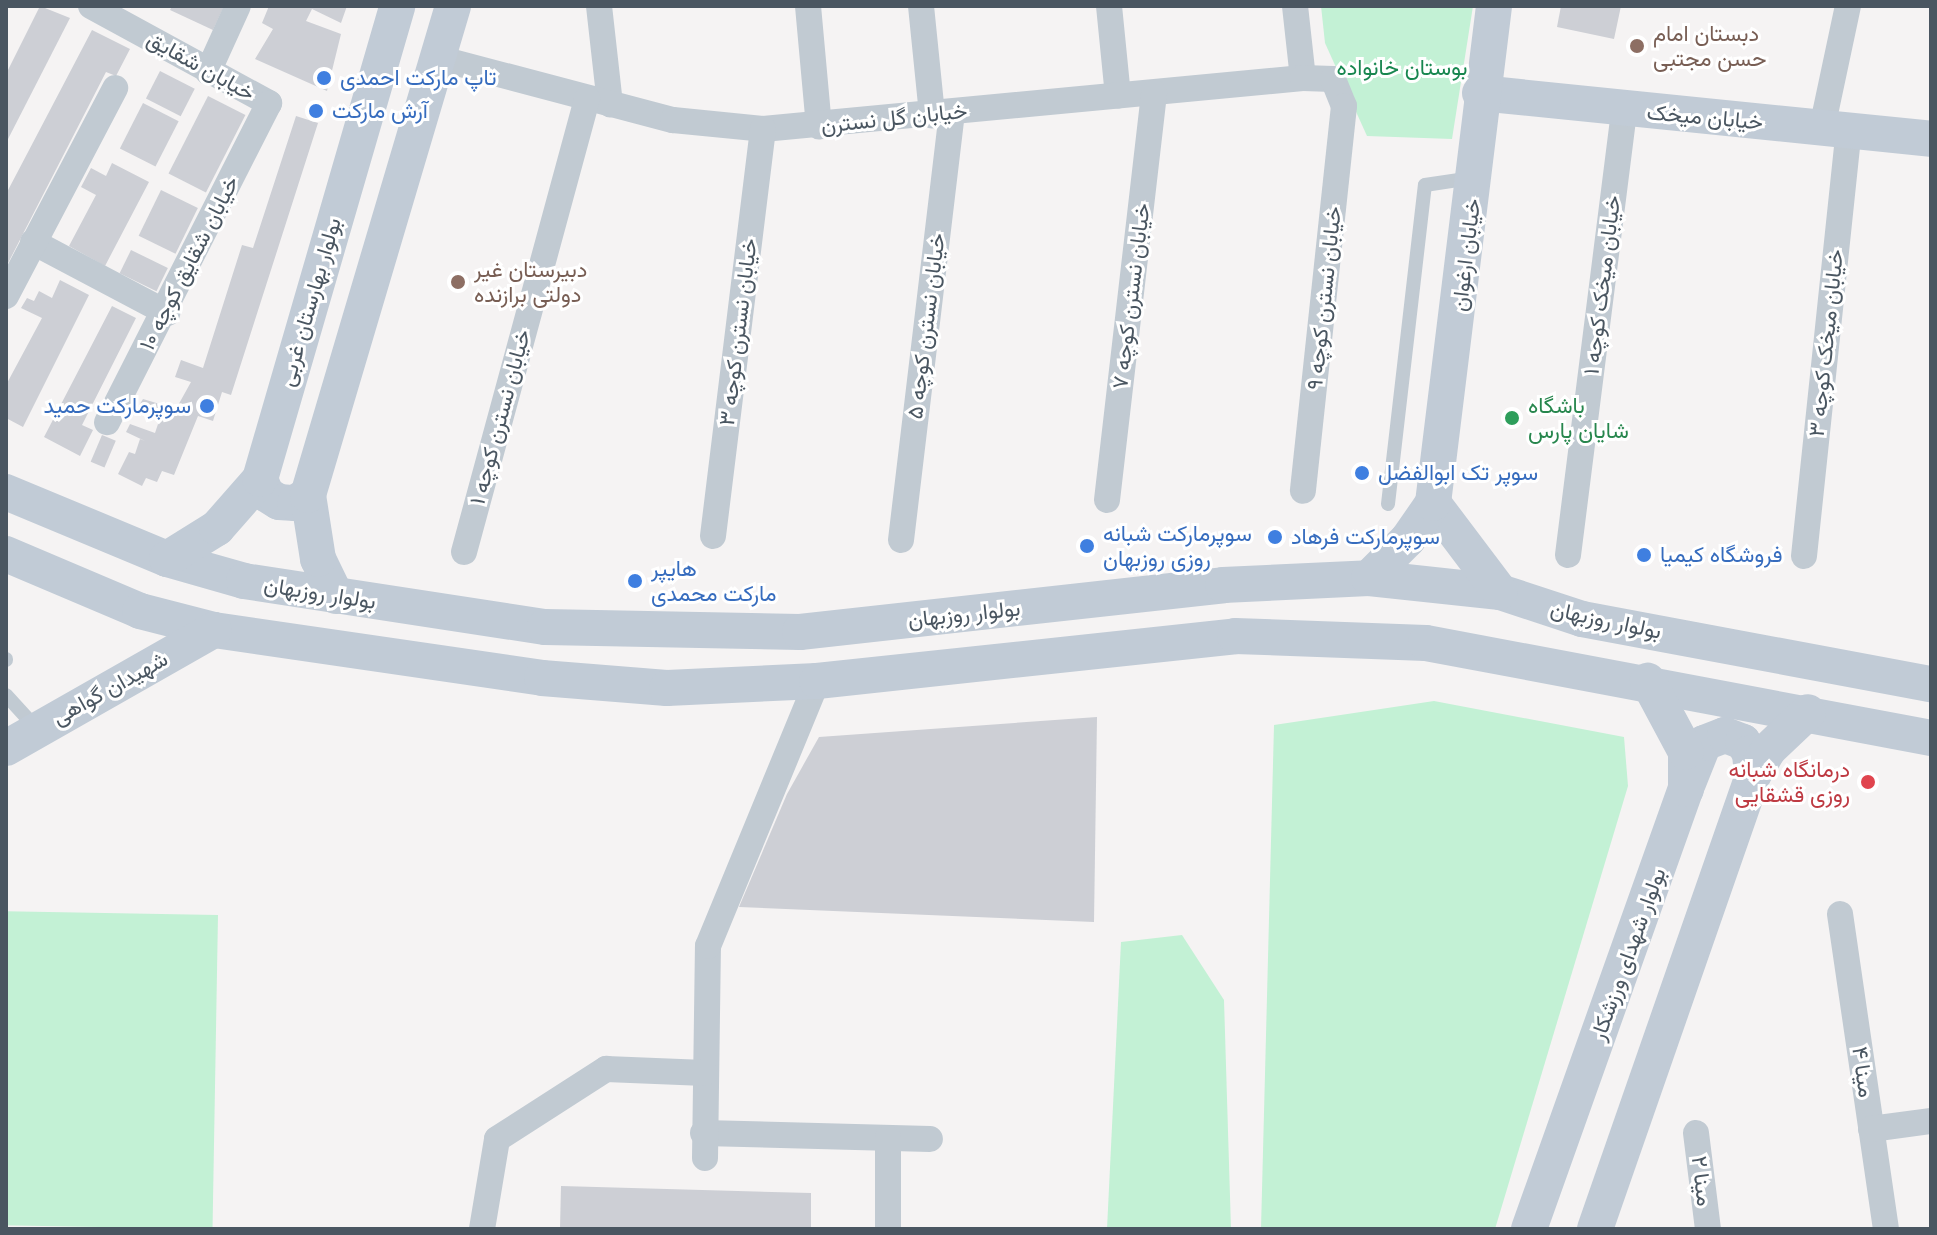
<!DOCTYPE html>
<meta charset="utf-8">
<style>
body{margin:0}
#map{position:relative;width:1937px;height:1235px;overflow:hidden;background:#f5f3f3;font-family:Mulish,Vazirmatn,sans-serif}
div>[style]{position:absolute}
.green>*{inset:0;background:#c3f1d5;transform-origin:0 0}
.building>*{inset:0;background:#cdcfd5;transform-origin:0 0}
.lane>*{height:14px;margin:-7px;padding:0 7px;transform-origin:7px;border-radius:7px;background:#c1cad2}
.street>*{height:26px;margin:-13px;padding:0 13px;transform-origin:13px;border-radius:13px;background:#c1cad2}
.secondary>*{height:36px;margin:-18px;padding:0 18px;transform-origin:18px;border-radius:18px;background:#c1cbd6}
.dots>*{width:22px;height:22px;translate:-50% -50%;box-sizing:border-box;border:4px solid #fff;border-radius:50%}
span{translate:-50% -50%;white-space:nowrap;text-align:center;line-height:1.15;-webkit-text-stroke:6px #fff;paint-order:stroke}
.education-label{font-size:22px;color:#785e54}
.left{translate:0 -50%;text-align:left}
.street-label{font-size:22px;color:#4a5661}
.park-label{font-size:22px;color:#17864f}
.shop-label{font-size:22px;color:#366cbe}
.right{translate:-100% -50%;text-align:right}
.leisure-label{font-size:22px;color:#27864d}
.health-label{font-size:22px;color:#be3a42}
.frame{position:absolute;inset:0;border:8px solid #4a5661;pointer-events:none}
</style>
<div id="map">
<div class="green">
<div style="clip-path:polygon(1321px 6px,1473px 6px,1452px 139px,1367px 136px,1325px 43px)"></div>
<div style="clip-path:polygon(1434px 701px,1624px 737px,1628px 786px,1495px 1229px,1261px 1229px,1274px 725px)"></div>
<div style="left:218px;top:915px;width:314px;height:212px;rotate:91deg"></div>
<div style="clip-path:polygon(1182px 935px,1224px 1000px,1231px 1229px,1107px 1229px,1121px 942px)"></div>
</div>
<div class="building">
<div style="clip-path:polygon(40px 6px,70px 18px,6px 143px,6px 74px)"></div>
<div style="clip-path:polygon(172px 6px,224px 6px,213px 30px,170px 10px)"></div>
<div style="clip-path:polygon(269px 6px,347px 6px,341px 23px,312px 9px,306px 21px,341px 34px,327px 91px,255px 59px,273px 29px,262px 23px)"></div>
<div style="clip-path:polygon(1561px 6px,1621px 6px,1614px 39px,1557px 27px)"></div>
<div style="clip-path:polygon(92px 30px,130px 49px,116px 76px,106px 72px,6px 267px,6px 194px)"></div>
<div style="left:160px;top:71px;width:39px;height:31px;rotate:27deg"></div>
<div style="left:208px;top:96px;width:42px;height:87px;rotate:27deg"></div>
<div style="left:143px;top:103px;width:40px;height:51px;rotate:27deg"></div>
<div style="clip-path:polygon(296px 116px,318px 123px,231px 395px,222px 392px,213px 421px,198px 416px,174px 475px,162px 471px,157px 482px,146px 478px,142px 486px,118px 474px,129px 452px,135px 454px,140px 439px,145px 441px,126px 432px,130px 424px,155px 433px,160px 418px,166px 420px,170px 407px,176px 409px,191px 382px,175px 377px,181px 360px,203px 368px,242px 245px,253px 248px)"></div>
<div style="clip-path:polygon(112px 163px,149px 182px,105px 266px,69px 246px,96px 195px,81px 187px,91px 168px,106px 176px)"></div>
<div style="left:161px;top:190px;width:41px;height:51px;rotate:26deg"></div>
<div style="left:131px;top:250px;width:41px;height:26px;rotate:26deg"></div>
<div style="clip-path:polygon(60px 280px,89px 295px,23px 427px,6px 418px,6px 385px,42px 318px,21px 308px,27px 298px,34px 301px,39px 291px,52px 298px)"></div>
<div style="clip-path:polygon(112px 306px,136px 318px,82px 425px,93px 430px,80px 456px,44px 437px)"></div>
<div style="clip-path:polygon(143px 399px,163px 405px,160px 414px,138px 407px)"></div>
<div style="left:102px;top:435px;width:15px;height:29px;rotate:23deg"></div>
<div style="clip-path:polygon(1097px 717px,1094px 922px,739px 907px,787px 794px,819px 737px)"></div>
<div style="clip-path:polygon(561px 1186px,811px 1193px,811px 1229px,560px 1229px)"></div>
</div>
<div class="lane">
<div style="left:1388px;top:504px;width:321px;rotate:-83.4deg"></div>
<div style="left:1425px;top:185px;width:48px;rotate:-8.5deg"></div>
<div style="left:6px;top:659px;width:1px;rotate:90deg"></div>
<div style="left:6px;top:695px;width:46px;rotate:47.6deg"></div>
</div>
<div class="street">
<div style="left:91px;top:6px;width:203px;rotate:28.6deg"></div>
<div style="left:269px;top:103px;width:358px;rotate:116.9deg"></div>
<div style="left:599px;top:6px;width:99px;rotate:83.6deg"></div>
<div style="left:808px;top:6px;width:121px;rotate:84.8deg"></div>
<div style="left:921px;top:6px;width:110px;rotate:84.2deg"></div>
<div style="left:1109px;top:6px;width:90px;rotate:84.3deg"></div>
<div style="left:1295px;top:6px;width:72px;rotate:83.7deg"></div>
<div style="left:434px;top:57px;width:247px;rotate:14.8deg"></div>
<div style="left:673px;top:120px;width:90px;rotate:5.7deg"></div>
<div style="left:763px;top:129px;width:542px;rotate:-5.4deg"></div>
<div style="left:1303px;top:78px;width:30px;rotate:2deg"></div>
<div style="left:1333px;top:79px;width:29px;rotate:68deg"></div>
<div style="left:1344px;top:106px;width:387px;rotate:96.1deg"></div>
<div style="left:208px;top:72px;width:72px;rotate:-65.6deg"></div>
<div style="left:1822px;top:128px;width:125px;rotate:-78deg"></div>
<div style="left:33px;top:242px;width:152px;rotate:27.9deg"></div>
<div style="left:6px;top:296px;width:235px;rotate:-62.3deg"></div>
<div style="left:1107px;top:500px;width:410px;rotate:-83.4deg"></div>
<div style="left:713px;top:536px;width:410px;rotate:-83deg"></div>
<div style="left:901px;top:540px;width:430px;rotate:-83.2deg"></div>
<div style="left:464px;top:552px;width:470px;rotate:-74.8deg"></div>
<div style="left:1568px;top:555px;width:449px;rotate:-82.8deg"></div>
<div style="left:1804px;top:556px;width:427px;rotate:-84deg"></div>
<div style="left:1840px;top:914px;width:318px;rotate:81.7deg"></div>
<div style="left:1871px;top:1129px;width:61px;rotate:-7.6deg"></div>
<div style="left:703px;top:1133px;width:227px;rotate:1.5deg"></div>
<div style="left:1696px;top:1133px;width:97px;rotate:82.9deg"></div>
<div style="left:705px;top:1158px;width:212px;rotate:-89.2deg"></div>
<div style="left:708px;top:946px;width:287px;rotate:-67.6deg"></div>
<div style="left:482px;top:1229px;width:91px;rotate:-80.5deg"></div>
<div style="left:497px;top:1139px;width:130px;rotate:-32.7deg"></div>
<div style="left:606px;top:1069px;width:99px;rotate:2.3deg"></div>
<div style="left:888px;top:1229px;width:91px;rotate:-90deg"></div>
</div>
<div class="secondary">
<div style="left:1480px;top:93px;width:453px;rotate:5.8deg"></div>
<div style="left:260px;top:479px;width:16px;rotate:68deg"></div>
<div style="left:266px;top:494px;width:15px;rotate:32deg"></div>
<div style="left:279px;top:502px;width:16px;rotate:4deg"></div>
<div style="left:295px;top:503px;width:15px;rotate:-32deg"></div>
<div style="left:6px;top:492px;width:174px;rotate:22.6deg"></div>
<div style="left:167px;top:559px;width:80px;rotate:15.9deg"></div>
<div style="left:244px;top:581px;width:304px;rotate:8.7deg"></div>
<div style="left:545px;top:627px;width:255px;rotate:1.1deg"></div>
<div style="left:800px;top:632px;width:426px;rotate:-6.3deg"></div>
<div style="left:1223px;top:585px;width:146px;rotate:-2.7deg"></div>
<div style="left:1369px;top:578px;width:132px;rotate:6.1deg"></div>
<div style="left:1500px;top:592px;width:86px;rotate:18.2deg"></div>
<div style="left:1582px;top:619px;width:355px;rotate:10.6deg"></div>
<div style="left:1433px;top:503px;width:111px;rotate:53deg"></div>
<div style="left:6px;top:554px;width:146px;rotate:23deg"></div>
<div style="left:140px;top:611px;width:76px;rotate:14.4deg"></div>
<div style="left:214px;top:630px;width:331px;rotate:8.3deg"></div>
<div style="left:542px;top:678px;width:125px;rotate:4.6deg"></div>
<div style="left:667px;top:688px;width:150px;rotate:-2.7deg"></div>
<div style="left:817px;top:681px;width:420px;rotate:-6.1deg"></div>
<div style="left:1235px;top:636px;width:191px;rotate:2.1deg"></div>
<div style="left:1426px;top:643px;width:514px;rotate:10.65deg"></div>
<div style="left:167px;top:559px;width:59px;rotate:-31.8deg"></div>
<div style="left:217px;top:528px;width:65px;rotate:-48.7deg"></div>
<div style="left:260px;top:479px;width:492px;rotate:-73.8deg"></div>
<div style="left:1369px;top:578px;width:55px;rotate:-45deg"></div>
<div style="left:1408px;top:539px;width:44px;rotate:-55.2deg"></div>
<div style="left:1433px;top:503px;width:501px;rotate:-83deg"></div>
<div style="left:336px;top:596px;width:41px;rotate:-115.9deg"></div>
<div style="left:318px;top:559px;width:65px;rotate:-98.9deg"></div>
<div style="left:308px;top:495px;width:510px;rotate:-73.48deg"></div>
<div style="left:6px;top:748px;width:239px;rotate:-29.6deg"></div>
<div style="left:1688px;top:783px;width:43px;rotate:-68.2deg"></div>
<div style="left:1704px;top:743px;width:22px;rotate:-21deg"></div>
<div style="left:1725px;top:735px;width:19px;rotate:21deg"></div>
<div style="left:1743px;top:742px;width:13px;rotate:58deg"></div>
<div style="left:1750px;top:753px;width:24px;rotate:85deg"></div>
<div style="left:1529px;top:1229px;width:467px;rotate:-70.4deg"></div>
<div style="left:1686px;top:789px;width:37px;rotate:-90deg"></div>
<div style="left:1686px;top:752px;width:81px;rotate:-118.2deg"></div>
<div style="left:1595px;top:1229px;width:478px;rotate:-70.8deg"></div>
<div style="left:1752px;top:777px;width:31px;rotate:-59deg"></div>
<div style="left:1768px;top:750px;width:55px;rotate:-43.5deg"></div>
</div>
<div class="dots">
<div style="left:1637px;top:46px;background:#8d6e63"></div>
<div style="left:324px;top:78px;background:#3f7fe0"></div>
<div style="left:316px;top:111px;background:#3f7fe0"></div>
<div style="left:458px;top:282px;background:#8d6e63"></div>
<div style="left:207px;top:406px;background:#3f7fe0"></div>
<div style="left:1512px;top:418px;background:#2e9e5b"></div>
<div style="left:1362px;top:473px;background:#3f7fe0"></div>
<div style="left:1275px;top:537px;background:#3f7fe0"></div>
<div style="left:1087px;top:546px;background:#3f7fe0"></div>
<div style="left:1644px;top:555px;background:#3f7fe0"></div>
<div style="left:635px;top:581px;background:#3f7fe0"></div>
<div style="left:1868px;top:782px;background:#e0444e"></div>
</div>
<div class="education-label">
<span class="left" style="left:1653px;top:46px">دبستان امام<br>حسن مجتبی</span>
<span class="left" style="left:474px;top:282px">دبیرستان غیر<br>دولتی برازنده</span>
</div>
<div class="street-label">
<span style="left:201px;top:66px;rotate:29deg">خیابان شقایق</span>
<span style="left:1705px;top:117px;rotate:5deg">خیابان میخک</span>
<span style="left:894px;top:118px;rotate:-6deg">خیابان گل نسترن</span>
<span style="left:1466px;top:255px;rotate:-83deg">خیابان ارغوان</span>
<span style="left:189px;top:263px;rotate:-63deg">خیابان شقایق کوچه ۱۰</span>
<span style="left:1602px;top:285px;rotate:-83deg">خیابان میخک کوچه ۱</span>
<span style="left:1131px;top:296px;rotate:-83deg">خیابان نسترن کوچه ۷</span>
<span style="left:1324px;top:298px;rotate:-84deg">خیابان نسترن کوچه ۹</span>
<span style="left:310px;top:302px;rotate:-74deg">بولوار بهارستان غربی</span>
<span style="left:926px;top:326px;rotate:-83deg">خیابان نسترن کوچه ۵</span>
<span style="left:738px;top:332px;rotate:-83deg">خیابان نسترن کوچه ۳</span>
<span style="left:1826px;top:343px;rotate:-84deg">خیابان میخک کوچه ۳</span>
<span style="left:500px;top:417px;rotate:-75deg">خیابان نسترن کوچه ۱</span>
<span style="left:320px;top:593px;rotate:9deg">بولوار روزبهان</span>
<span style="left:964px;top:614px;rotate:-6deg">بولوار روزبهان</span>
<span style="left:1606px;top:620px;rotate:12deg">بولوار روزبهان</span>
<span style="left:110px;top:688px;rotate:-29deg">شهیدان گواهی</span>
<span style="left:1628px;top:954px;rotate:-70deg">بولوار شهدای ورزشکار</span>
<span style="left:1863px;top:1072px;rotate:82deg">مینا ۴</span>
<span style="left:1702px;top:1181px;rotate:83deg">مینا ۲</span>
</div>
<div class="park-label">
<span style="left:1402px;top:68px">بوستان خانواده</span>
</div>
<div class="shop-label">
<span class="left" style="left:340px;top:78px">تاپ مارکت احمدی</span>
<span class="left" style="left:332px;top:111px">آرش مارکت</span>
<span class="right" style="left:191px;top:406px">سوپرمارکت حمید</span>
<span class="left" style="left:1378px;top:473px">سوپر تک ابوالفضل</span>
<span class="left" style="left:1103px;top:546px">سوپرمارکت شبانه<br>روزی روزبهان</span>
<span class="left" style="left:1291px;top:537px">سوپرمارکت فرهاد</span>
<span class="left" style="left:1660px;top:555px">فروشگاه کیمیا</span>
<span class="left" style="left:651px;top:581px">هایپر<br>مارکت محمدی</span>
</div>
<div class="leisure-label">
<span class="left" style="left:1528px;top:418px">باشگاه<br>شایان پارس</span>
</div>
<div class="health-label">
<span class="right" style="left:1850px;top:782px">درمانگاه شبانه<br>روزی قشقایی</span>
</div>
<div class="frame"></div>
</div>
